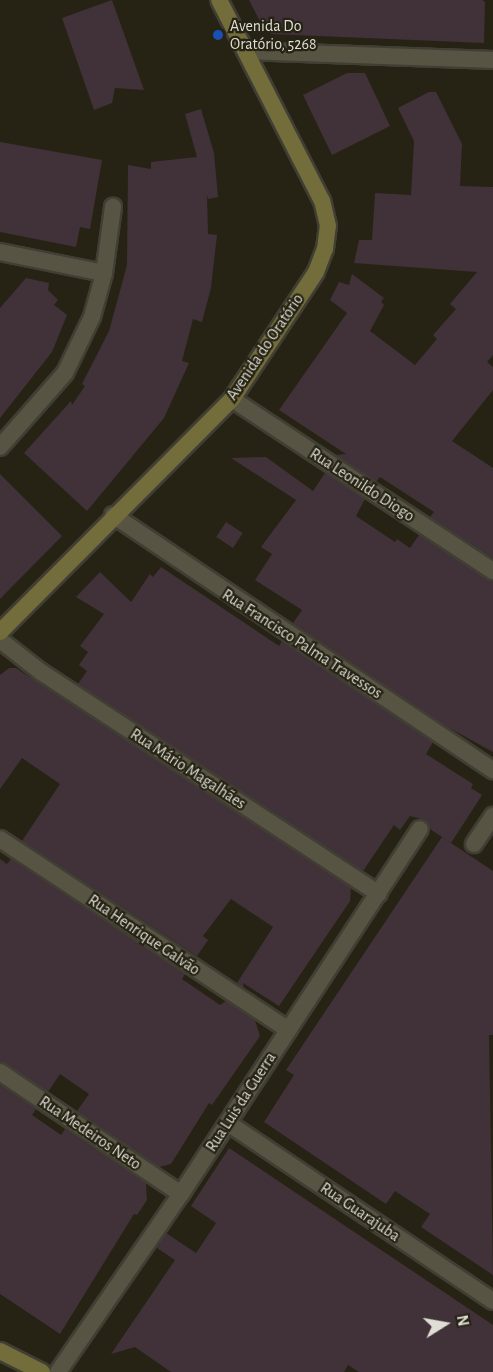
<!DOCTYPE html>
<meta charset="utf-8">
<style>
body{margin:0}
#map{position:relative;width:493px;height:1372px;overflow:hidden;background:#262314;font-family:"Alegreya Sans",sans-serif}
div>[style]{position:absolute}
.building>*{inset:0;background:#413139;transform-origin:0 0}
.roads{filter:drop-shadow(2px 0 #413e34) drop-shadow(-2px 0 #413e34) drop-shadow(0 2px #413e34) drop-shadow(0 -2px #413e34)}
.minor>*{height:16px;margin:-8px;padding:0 8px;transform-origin:8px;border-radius:8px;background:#575443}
.secondary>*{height:16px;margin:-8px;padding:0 8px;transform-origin:8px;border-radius:8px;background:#736c3b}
.dots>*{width:16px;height:16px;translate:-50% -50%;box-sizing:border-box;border:3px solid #262314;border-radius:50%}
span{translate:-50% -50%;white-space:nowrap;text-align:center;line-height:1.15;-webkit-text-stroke:4.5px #262314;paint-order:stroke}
.poi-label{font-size:16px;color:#dfded4}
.left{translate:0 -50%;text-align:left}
.street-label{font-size:16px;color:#dfded4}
.north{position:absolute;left:415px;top:1294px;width:60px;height:60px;-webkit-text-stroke:4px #262314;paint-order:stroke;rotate:79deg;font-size:16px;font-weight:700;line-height:24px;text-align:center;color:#dfded4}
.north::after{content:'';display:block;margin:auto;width:21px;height:27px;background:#dfded4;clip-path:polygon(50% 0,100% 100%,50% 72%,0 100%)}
</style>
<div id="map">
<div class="building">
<div style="clip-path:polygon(112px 0,144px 90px,115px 88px,112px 103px,94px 110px,62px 18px)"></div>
<div style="clip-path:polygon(249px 0,482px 0,485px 2px,484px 43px,271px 34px,264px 29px)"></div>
<div style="clip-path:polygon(347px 73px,365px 73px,390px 126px,332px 155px,303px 95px)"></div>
<div style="clip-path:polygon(429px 92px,436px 92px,462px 144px,460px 186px,493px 187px,493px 355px,487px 362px,493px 367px,493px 390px,452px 441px,493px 468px,493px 558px,430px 517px,434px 512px,380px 477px,376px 482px,336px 455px,346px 454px,279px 410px,347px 313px,330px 300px,339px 282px,349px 285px,352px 274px,384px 298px,381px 302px,384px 305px,370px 331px,415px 365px,437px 339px,433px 335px,456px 309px,450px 304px,477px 272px,354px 263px,359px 240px,372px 240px,375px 193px,411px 195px,414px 141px,398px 108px)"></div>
<div style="clip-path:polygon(201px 109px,214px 153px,218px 197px,208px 199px,207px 195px,208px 234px,217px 235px,211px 288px,202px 322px,193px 319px,182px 361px,189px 363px,164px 418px,87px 511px,24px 453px,71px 401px,72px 405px,85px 386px,82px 384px,109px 331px,127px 265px,128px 165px,151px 169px,151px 162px,197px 157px,185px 114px)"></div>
<div style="clip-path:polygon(0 142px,102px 160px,90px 229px,80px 227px,76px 247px,0 232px)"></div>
<div style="clip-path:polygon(26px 278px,49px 283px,48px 290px,58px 300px,54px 305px,67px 315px,52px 352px,0 418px,0 308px)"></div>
<div style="clip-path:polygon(266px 457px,313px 491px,325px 473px,365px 499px,356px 516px,395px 542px,397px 539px,410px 548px,419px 535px,493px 581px,493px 752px,444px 725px,293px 623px,302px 610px,255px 580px,272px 554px,261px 547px,296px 500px,231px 458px)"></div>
<div style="clip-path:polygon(0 474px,62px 536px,0 599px)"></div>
<div style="left:226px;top:522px;width:20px;height:18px;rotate:33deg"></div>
<div style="clip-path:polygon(161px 567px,279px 646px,282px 641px,433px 742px,426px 754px,473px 784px,471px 788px,482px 795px,451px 843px,430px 829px,425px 820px,410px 816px,400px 830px,394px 825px,363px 871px,78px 684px,87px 671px,79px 665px,88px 652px,80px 646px,104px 614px,76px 597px,100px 572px,131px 602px,150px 574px,153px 577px)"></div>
<div style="clip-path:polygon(16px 668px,351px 888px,350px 901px,279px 1006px,243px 983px,244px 988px,237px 983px,273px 927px,231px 899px,203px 936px,208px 940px,197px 956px,22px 841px,60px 784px,22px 758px,0 789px,0 675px,9px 668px)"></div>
<div style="clip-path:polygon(442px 837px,493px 871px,493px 1035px,489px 1035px,493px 1275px,421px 1227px,430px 1214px,395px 1191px,386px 1204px,264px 1122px,294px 1075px,286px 1070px)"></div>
<div style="clip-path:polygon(0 859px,7px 864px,11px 859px,185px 974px,182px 979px,220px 1005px,226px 1001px,255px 1020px,260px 1036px,212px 1105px,209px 1103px,171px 1164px,159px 1167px,77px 1111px,89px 1094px,60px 1074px,48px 1092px,0 1062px)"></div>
<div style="clip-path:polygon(0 1085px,36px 1109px,32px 1115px,61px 1135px,65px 1129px,146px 1183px,147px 1200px,137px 1215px,134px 1214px,60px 1334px,0 1294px)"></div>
<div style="clip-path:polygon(229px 1148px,493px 1325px,493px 1372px,359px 1372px,348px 1365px,344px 1372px,171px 1372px,135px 1347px,111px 1354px,175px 1260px,157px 1248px,166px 1233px,196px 1253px,216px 1223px,191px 1206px)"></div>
</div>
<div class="roads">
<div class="minor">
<div style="left:246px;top:51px;width:247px;rotate:2.1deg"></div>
<div style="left:0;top:252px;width:106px;rotate:11.4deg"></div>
<div style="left:232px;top:399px;width:313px;rotate:33.4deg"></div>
<div style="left:0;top:447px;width:98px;rotate:-48.7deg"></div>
<div style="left:65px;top:373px;width:62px;rotate:-64.3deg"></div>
<div style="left:92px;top:317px;width:46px;rotate:-74.7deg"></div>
<div style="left:104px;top:273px;width:67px;rotate:-82.2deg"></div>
<div style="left:113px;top:515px;width:458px;rotate:33.9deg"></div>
<div style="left:0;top:640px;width:52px;rotate:38deg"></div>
<div style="left:41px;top:672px;width:404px;rotate:33.3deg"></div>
<div style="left:0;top:839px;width:346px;rotate:33.5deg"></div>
<div style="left:474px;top:844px;width:34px;rotate:-56deg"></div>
<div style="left:0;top:1072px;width:218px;rotate:34deg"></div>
<div style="left:228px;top:1123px;width:319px;rotate:33.9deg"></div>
<div style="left:58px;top:1372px;width:216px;rotate:-55.4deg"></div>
<div style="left:181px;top:1194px;width:436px;rotate:-56.8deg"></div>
</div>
<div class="secondary">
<div style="left:0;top:632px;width:329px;rotate:-45.1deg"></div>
<div style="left:232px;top:399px;width:152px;rotate:-56.5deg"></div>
<div style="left:316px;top:272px;width:25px;rotate:-69deg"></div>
<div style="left:325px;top:249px;width:23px;rotate:-83deg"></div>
<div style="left:328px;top:226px;width:26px;rotate:-103deg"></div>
<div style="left:322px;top:201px;width:226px;rotate:-117.1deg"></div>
<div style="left:0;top:1351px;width:47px;rotate:26.6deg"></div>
</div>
</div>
<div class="dots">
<div style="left:218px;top:35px;background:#1a4fb4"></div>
</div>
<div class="poi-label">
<span class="left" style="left:230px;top:35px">Avenida Do<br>Oratório, 5268</span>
</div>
<div class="street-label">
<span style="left:265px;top:347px;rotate:-56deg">Avenida do Oratório</span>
<span style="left:362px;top:485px;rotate:33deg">Rua Leonildo Diogo</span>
<span style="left:302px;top:644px;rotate:33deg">Rua Francisco Palma Travessos</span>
<span style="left:188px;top:769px;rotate:33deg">Rua Mário Magalhães</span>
<span style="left:144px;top:935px;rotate:34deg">Rua Henrique Galvão</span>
<span style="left:241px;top:1102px;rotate:-57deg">Rua Luis da Guerra</span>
<span style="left:90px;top:1133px;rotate:34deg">Rua Medeiros Neto</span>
<span style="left:360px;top:1212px;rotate:34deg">Rua Guarajuba</span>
</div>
<div class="north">N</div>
</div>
